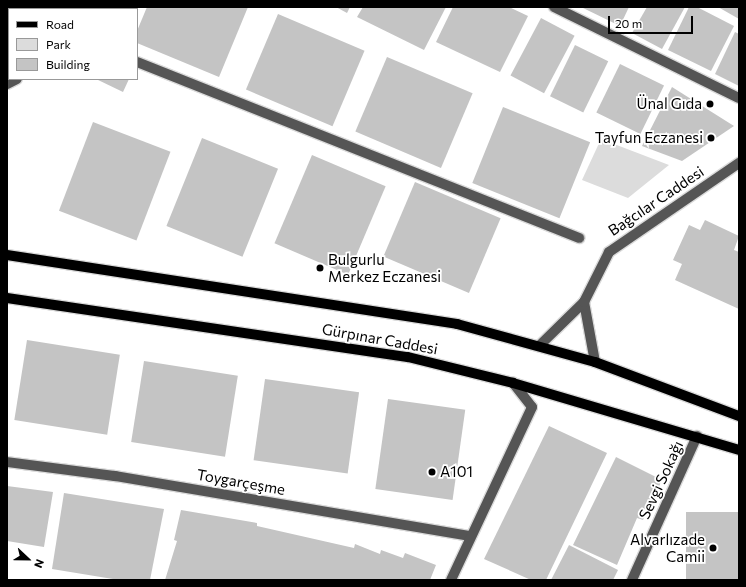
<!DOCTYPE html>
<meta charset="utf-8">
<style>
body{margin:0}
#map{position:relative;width:746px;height:587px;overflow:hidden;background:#fff;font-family:Commissioner,sans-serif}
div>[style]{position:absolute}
.green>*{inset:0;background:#dcdcdc}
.building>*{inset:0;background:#c4c4c4;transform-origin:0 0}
.roads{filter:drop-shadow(1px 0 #dbdbdb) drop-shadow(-1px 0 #dbdbdb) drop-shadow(0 1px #dbdbdb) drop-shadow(0 -1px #dbdbdb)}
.minor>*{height:10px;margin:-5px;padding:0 5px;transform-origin:5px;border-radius:5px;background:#555}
.major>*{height:10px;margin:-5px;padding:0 5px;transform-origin:5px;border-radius:5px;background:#000}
.dots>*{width:11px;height:11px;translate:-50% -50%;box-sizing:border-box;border:2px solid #fff;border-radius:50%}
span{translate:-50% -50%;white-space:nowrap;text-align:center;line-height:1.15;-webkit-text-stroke:3.5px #fff;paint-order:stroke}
.poi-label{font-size:15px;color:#000}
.right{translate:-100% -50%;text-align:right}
.left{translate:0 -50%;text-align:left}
.street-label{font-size:15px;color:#000}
.frame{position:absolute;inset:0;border:8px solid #000;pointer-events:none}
.legend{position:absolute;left:8px;top:8px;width:130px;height:72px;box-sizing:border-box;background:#fff;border:1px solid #999;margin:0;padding:5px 7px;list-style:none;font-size:12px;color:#000}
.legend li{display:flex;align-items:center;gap:8px;height:20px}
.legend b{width:20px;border:1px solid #999}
.north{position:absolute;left:8px;top:539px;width:40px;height:40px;-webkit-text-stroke:3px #fff;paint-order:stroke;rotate:112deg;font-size:11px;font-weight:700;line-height:16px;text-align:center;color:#000}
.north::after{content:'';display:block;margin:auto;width:14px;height:18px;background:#000;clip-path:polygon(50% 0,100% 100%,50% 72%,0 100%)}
.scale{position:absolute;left:608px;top:16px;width:85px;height:18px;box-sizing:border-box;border:2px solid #000;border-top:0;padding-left:5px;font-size:12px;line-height:14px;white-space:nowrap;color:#000;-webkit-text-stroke:3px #fff;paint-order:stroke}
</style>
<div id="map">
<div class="green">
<div style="clip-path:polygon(601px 139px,669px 165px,628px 198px,582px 180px)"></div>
</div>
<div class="building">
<div style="clip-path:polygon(147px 7px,248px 7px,219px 77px,137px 43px,137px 31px)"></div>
<div style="clip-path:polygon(336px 7px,350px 7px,347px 13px)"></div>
<div style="clip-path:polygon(363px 7px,446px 7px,424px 50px,357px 17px)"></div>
<div style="clip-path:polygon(453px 7px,509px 7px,528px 16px,500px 72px,436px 42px)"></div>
<div style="clip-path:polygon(581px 7px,629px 7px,620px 26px)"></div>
<div style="clip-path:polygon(647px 7px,685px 7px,662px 49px,632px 33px)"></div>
<div style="clip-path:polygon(689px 7px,697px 7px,734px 26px,711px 71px,668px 50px)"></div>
<div style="clip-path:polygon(718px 7px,739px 7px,739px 19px)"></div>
<div style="left:278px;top:14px;width:94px;height:82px;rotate:23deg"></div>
<div style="left:541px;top:18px;width:38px;height:65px;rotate:28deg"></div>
<div style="clip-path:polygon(735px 32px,739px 34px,739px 86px,715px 74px)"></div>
<div style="left:575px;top:45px;width:37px;height:57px;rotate:26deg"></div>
<div style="left:387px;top:57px;width:93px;height:81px;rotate:23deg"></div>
<div style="left:620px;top:64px;width:49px;height:54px;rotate:26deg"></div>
<div style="clip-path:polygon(96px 79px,129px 79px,123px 92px)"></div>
<div style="clip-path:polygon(672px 87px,734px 126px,682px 161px,642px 146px)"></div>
<div style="left:503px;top:107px;width:94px;height:82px;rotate:22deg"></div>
<div style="left:93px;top:122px;width:83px;height:95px;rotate:21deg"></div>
<div style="left:202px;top:138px;width:82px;height:95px;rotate:22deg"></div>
<div style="left:312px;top:155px;width:80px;height:96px;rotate:23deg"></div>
<div style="left:415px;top:182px;width:93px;height:81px;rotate:23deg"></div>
<div style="clip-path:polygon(705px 220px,739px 236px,734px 250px,739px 252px,739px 309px,675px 280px,682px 264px,673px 260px,689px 225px,700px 230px)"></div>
<div style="left:27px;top:340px;width:94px;height:81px;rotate:9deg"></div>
<div style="left:144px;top:361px;width:95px;height:82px;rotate:9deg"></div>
<div style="left:265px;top:379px;width:95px;height:82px;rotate:8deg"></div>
<div style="left:388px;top:399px;width:78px;height:91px;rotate:8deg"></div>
<div style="clip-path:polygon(549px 426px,607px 453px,546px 580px,531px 580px,484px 559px)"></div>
<div style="clip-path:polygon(616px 457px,662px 480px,643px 520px,637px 518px,617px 565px,573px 545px)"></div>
<div style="clip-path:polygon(7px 486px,53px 492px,44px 547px,7px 541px)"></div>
<div style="clip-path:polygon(64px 493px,164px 509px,150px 580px,119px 580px,52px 569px)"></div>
<div style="clip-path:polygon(181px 510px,257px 523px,257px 526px,354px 548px,355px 544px,380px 554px,381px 550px,403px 558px,405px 553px,436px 565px,430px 580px,165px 580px,177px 541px,174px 540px)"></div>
<div style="left:739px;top:512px;width:68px;height:53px;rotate:90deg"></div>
<div style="clip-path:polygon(569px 545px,618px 570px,613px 580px,551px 580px)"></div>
</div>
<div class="roads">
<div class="minor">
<div style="left:554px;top:7px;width:206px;rotate:26.2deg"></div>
<div style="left:101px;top:9px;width:2px;rotate:-63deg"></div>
<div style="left:137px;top:62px;width:476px;rotate:21.7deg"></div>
<div style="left:7px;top:84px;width:11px;rotate:-27deg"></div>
<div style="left:584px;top:302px;width:61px;rotate:79.6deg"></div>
<div style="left:540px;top:345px;width:62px;rotate:-44.3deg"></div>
<div style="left:584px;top:302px;width:56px;rotate:-63.4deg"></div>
<div style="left:609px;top:252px;width:158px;rotate:-34.4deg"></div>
<div style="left:7px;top:462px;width:109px;rotate:7.4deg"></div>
<div style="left:115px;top:476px;width:360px;rotate:9.6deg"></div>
<div style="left:451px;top:580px;width:191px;rotate:-64.9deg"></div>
<div style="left:532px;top:407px;width:31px;rotate:-128deg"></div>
<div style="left:632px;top:580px;width:158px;rotate:-65.7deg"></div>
</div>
<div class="major">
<div style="left:7px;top:255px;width:455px;rotate:8.7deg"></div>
<div style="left:457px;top:324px;width:143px;rotate:15.4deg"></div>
<div style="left:595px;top:362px;width:154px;rotate:20.6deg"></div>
<div style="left:7px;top:298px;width:405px;rotate:8.4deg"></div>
<div style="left:408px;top:357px;width:108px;rotate:13.9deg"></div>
<div style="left:513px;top:383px;width:236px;rotate:16.5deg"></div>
</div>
</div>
<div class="dots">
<div style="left:710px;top:104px;background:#000"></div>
<div style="left:711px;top:138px;background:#000"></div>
<div style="left:320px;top:268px;background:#000"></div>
<div style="left:432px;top:472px;background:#000"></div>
<div style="left:713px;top:548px;background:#000"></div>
</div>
<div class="poi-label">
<span class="right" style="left:702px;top:104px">Ünal Gıda</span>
<span class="right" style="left:703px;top:138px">Tayfun Eczanesi</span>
<span class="left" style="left:328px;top:268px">Bulgurlu<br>Merkez Eczanesi</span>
<span class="left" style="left:440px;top:472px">A101</span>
<span class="right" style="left:705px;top:548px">Alvarlızade<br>Camii</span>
</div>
<div class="street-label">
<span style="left:656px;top:201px;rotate:-34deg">Bağcılar Caddesi</span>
<span style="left:380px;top:339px;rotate:10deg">Gürpınar Caddesi</span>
<span style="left:661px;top:480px;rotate:-65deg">Sevgi Sokağı</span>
<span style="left:241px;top:482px;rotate:10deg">Toygarçeşme</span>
</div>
<div class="frame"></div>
<ul class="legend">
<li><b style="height:5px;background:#000"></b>Road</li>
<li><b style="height:11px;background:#dcdcdc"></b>Park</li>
<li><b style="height:11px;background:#c4c4c4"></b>Building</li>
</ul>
<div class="north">N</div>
<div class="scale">20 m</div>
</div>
